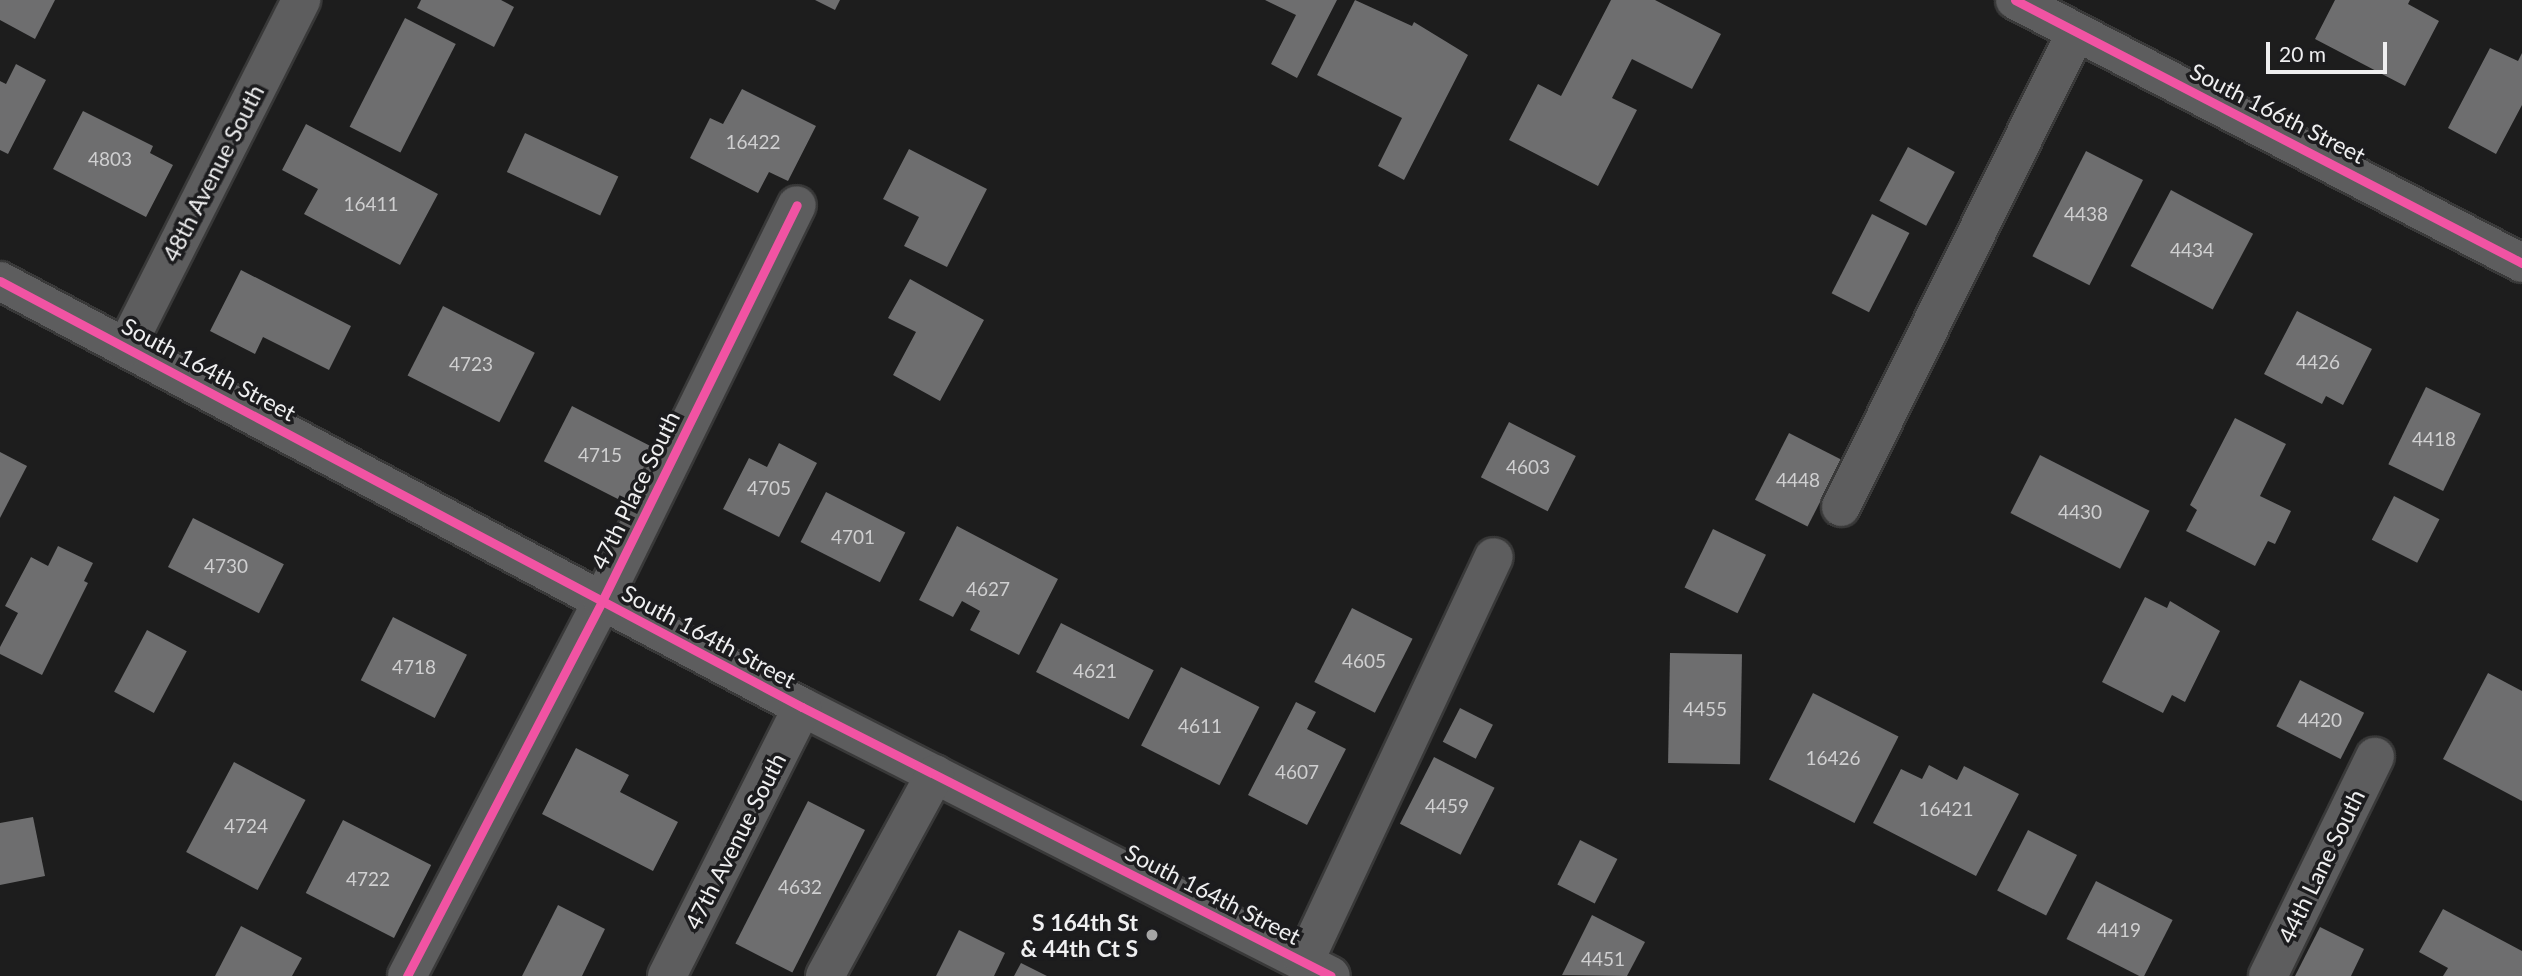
<!DOCTYPE html>
<style>
body{margin:0}
#map{position:relative;width:2522px;height:976px;overflow:hidden;background:#1d1d1d;font-family:Lato,sans-serif}
div>[style]{position:absolute}
.building>*{inset:0;background:#6e6e6f;transform-origin:0 0}
.roads{filter:drop-shadow(2px 0 #393939) drop-shadow(-2px 0 #393939) drop-shadow(0 2px #393939) drop-shadow(0 -2px #393939)}
.minor>*{height:38px;margin:-19px;padding:0 19px;transform-origin:19px;border-radius:19px;background:#5d5d5e}
.cycleway>*{height:9px;margin:-4.5px;padding:0 4.5px;transform-origin:4.5px;border-radius:4.5px;background:#f153a3}
.dots>*{width:19px;height:19px;translate:-50% -50%;box-sizing:border-box;border:4px solid #1c1c1e;border-radius:50%}
span{translate:-50% -50%;white-space:nowrap;text-align:center;line-height:1.15;-webkit-text-stroke:7px #1c1c1e;paint-order:stroke}
.number-label{font-size:19px;color:#cfcfd0}
.number-label span{-webkit-text-stroke-width:0}
.street-label{font-size:23px;color:#efeff0}
.poi-label{font-size:23px;color:#efeff0;font-weight:700}
.right{translate:-100% -50%;text-align:right}
.scale{position:absolute;left:2266px;top:42px;width:121px;height:32px;box-sizing:border-box;border:4px solid #efeff0;border-top:0;padding-left:9px;font-size:21px;line-height:24px;white-space:nowrap;color:#efeff0;-webkit-text-stroke:5px #1c1c1e;paint-order:stroke}
</style>
<div id="map">
<div class="building">
<div style="clip-path:polygon(0 0,55px 0,35px 39px,0 20px)"></div>
<div style="clip-path:polygon(421px 0,501px 0,514px 7px,494px 47px,417px 8px)"></div>
<div style="clip-path:polygon(815px 0,840px 0,835px 10px)"></div>
<div style="clip-path:polygon(1265px 0,1337px 0,1297px 78px,1271px 64px,1296px 15px)"></div>
<div style="clip-path:polygon(1355px 0,1412px 26px,1414px 22px,1468px 55px,1404px 180px,1378px 166px,1402px 118px,1317px 75px)"></div>
<div style="clip-path:polygon(1611px 0,1655px 0,1721px 34px,1692px 89px,1632px 59px,1612px 98px,1637px 110px,1598px 186px,1509px 140px,1538px 84px,1561px 96px)"></div>
<div style="clip-path:polygon(2335px 0,2410px 0,2408px 4px,2439px 21px,2405px 86px,2315px 39px)"></div>
<div style="left:405px;top:18px;width:57px;height:122px;rotate:27deg"></div>
<div style="clip-path:polygon(2490px 48px,2518px 61px,2522px 53px,2522px 105px,2496px 154px,2448px 128px)"></div>
<div style="clip-path:polygon(16px 64px,46px 80px,8px 154px,0 150px,0 81px,6px 84px)"></div>
<div style="clip-path:polygon(742px 89px,816px 126px,788px 181px,769px 172px,758px 193px,690px 158px,710px 118px,723px 124px)"></div>
<div style="clip-path:polygon(83px 111px,153px 146px,150px 153px,173px 165px,146px 217px,53px 169px)"></div>
<div style="clip-path:polygon(306px 124px,438px 194px,400px 265px,304px 214px,318px 189px,282px 170px)"></div>
<div style="left:525px;top:133px;width:103px;height:43px;rotate:25deg"></div>
<div style="left:1908px;top:147px;width:53px;height:61px;rotate:28deg"></div>
<div style="clip-path:polygon(909px 149px,987px 189px,947px 267px,904px 246px,919px 217px,883px 199px)"></div>
<div style="left:2086px;top:151px;width:64px;height:118px;rotate:27deg"></div>
<div style="left:2171px;top:190px;width:93px;height:86px;rotate:28deg"></div>
<div style="left:1872px;top:214px;width:42px;height:89px;rotate:27deg"></div>
<div style="clip-path:polygon(241px 270px,351px 326px,329px 370px,263px 337px,255px 354px,210px 331px)"></div>
<div style="clip-path:polygon(910px 279px,984px 320px,940px 401px,893px 375px,916px 332px,888px 318px)"></div>
<div style="left:443px;top:306px;width:103px;height:78px;rotate:27deg"></div>
<div style="clip-path:polygon(2297px 311px,2372px 349px,2343px 405px,2326px 396px,2322px 404px,2264px 374px)"></div>
<div style="left:2426px;top:387px;width:61px;height:86px;rotate:26deg"></div>
<div style="left:572px;top:406px;width:94px;height:62px;rotate:27deg"></div>
<div style="clip-path:polygon(2235px 418px,2286px 444px,2260px 496px,2291px 511px,2275px 544px,2268px 541px,2255px 566px,2186px 531px,2197px 510px,2190px 505px)"></div>
<div style="left:1509px;top:422px;width:75px;height:62px;rotate:27deg"></div>
<div style="left:1789px;top:433px;width:59px;height:75px;rotate:27deg"></div>
<div style="clip-path:polygon(779px 443px,817px 463px,779px 537px,723px 509px,749px 458px,767px 467px)"></div>
<div style="clip-path:polygon(0 452px,27px 466px,0 518px)"></div>
<div style="left:2040px;top:455px;width:123px;height:65px;rotate:27deg"></div>
<div style="left:826px;top:492px;width:89px;height:56px;rotate:27deg"></div>
<div style="left:2394px;top:496px;width:51px;height:49px;rotate:27deg"></div>
<div style="left:193px;top:518px;width:102px;height:55px;rotate:27deg"></div>
<div style="clip-path:polygon(957px 526px,1058px 579px,1019px 655px,970px 630px,980px 611px,962px 601px,953px 617px,919px 600px)"></div>
<div style="left:1713px;top:529px;width:59px;height:65px;rotate:26deg"></div>
<div style="clip-path:polygon(58px 546px,93px 563px,84px 581px,88px 583px,42px 675px,0 654px,0 647px,18px 613px,5px 606px,31px 557px,48px 566px)"></div>
<div style="clip-path:polygon(2145px 597px,2167px 608px,2170px 601px,2220px 631px,2185px 702px,2172px 695px,2163px 713px,2102px 682px)"></div>
<div style="left:1352px;top:608px;width:68px;height:83px;rotate:27deg"></div>
<div style="left:393px;top:617px;width:83px;height:71px;rotate:27deg"></div>
<div style="left:1061px;top:623px;width:104px;height:55px;rotate:27deg"></div>
<div style="left:147px;top:630px;width:45px;height:70px;rotate:28deg"></div>
<div style="left:1670px;top:653px;width:72px;height:110px;rotate:1deg"></div>
<div style="left:1181px;top:667px;width:88px;height:88px;rotate:27deg"></div>
<div style="clip-path:polygon(2488px 673px,2522px 691px,2522px 801px,2443px 759px)"></div>
<div style="left:2300px;top:680px;width:72px;height:52px;rotate:27deg"></div>
<div style="left:1813px;top:693px;width:96px;height:97px;rotate:27deg"></div>
<div style="clip-path:polygon(1296px 702px,1316px 712px,1307px 729px,1346px 749px,1307px 825px,1248px 795px)"></div>
<div style="left:1460px;top:708px;width:37px;height:38px;rotate:27deg"></div>
<div style="clip-path:polygon(576px 748px,629px 775px,620px 792px,678px 822px,653px 871px,542px 814px)"></div>
<div style="left:1434px;top:757px;width:68px;height:75px;rotate:27deg"></div>
<div style="left:234px;top:762px;width:81px;height:102px;rotate:28deg"></div>
<div style="clip-path:polygon(1929px 765px,1957px 780px,1964px 766px,2019px 794px,1976px 876px,1873px 823px,1901px 769px,1922px 779px)"></div>
<div style="left:808px;top:801px;width:64px;height:160px;rotate:27deg"></div>
<div style="clip-path:polygon(33px 817px,45px 876px,0 885px,0 823px)"></div>
<div style="left:343px;top:820px;width:99px;height:82px;rotate:27deg"></div>
<div style="left:2028px;top:830px;width:55px;height:68px;rotate:27deg"></div>
<div style="left:1580px;top:840px;width:42px;height:50px;rotate:27deg"></div>
<div style="left:2096px;top:881px;width:86px;height:65px;rotate:27deg"></div>
<div style="clip-path:polygon(558px 905px,605px 929px,582px 976px,522px 976px)"></div>
<div style="clip-path:polygon(2443px 909px,2522px 951px,2522px 976px,2443px 976px,2448px 968px,2419px 952px)"></div>
<div style="clip-path:polygon(1592px 915px,1645px 942px,1627px 976px,1562px 975px)"></div>
<div style="clip-path:polygon(241px 926px,302px 958px,292px 976px,215px 976px)"></div>
<div style="clip-path:polygon(2320px 927px,2364px 949px,2351px 976px,2295px 976px)"></div>
<div style="clip-path:polygon(959px 930px,1005px 953px,994px 976px,936px 976px)"></div>
<div style="clip-path:polygon(1021px 963px,1047px 976px,1014px 976px)"></div>
</div>
<div class="roads">
<div class="minor">
<div style="left:2015px;top:0;width:571px;rotate:27.42deg"></div>
<div style="left:0;top:281px;width:908px;rotate:27.98deg"></div>
<div style="left:802px;top:707px;width:593px;rotate:26.95deg"></div>
<div style="left:126px;top:347px;width:389px;rotate:-63.2deg"></div>
<div style="left:1841px;top:507px;width:530px;rotate:-63.68deg"></div>
<div style="left:1304px;top:962px;width:447px;rotate:-64.9deg"></div>
<div style="left:407px;top:976px;width:423px;rotate:-62.5deg"></div>
<div style="left:602px;top:601px;width:441px;rotate:-63.8deg"></div>
<div style="left:667px;top:976px;width:301px;rotate:-63.3deg"></div>
<div style="left:825px;top:976px;width:230px;rotate:-61.4deg"></div>
<div style="left:2268px;top:976px;width:244px;rotate:-64deg"></div>
</div>
</div>
<div class="cycleway">
<div style="left:2015px;top:0;width:571px;rotate:27.42deg"></div>
<div style="left:0;top:281px;width:908px;rotate:27.98deg"></div>
<div style="left:802px;top:707px;width:593px;rotate:26.95deg"></div>
<div style="left:407px;top:976px;width:423px;rotate:-62.5deg"></div>
<div style="left:602px;top:601px;width:441px;rotate:-63.8deg"></div>
</div>
<div class="dots">
<div style="left:1152px;top:935px;background:#a6a6a6"></div>
</div>
<div class="number-label">
<span style="left:753px;top:142px">16422</span>
<span style="left:110px;top:159px">4803</span>
<span style="left:371px;top:204px">16411</span>
<span style="left:2086px;top:214px">4438</span>
<span style="left:2192px;top:250px">4434</span>
<span style="left:2318px;top:362px">4426</span>
<span style="left:471px;top:364px">4723</span>
<span style="left:2434px;top:439px">4418</span>
<span style="left:600px;top:455px">4715</span>
<span style="left:1528px;top:467px">4603</span>
<span style="left:1798px;top:480px">4448</span>
<span style="left:769px;top:488px">4705</span>
<span style="left:2080px;top:512px">4430</span>
<span style="left:853px;top:537px">4701</span>
<span style="left:226px;top:566px">4730</span>
<span style="left:988px;top:589px">4627</span>
<span style="left:1364px;top:661px">4605</span>
<span style="left:414px;top:667px">4718</span>
<span style="left:1095px;top:671px">4621</span>
<span style="left:1705px;top:709px">4455</span>
<span style="left:2320px;top:720px">4420</span>
<span style="left:1200px;top:726px">4611</span>
<span style="left:1833px;top:758px">16426</span>
<span style="left:1297px;top:772px">4607</span>
<span style="left:1447px;top:806px">4459</span>
<span style="left:1946px;top:809px">16421</span>
<span style="left:246px;top:826px">4724</span>
<span style="left:368px;top:879px">4722</span>
<span style="left:800px;top:887px">4632</span>
<span style="left:2119px;top:930px">4419</span>
<span style="left:1603px;top:959px">4451</span>
</div>
<div class="street-label">
<span style="left:2278px;top:113px;rotate:27deg">South 166th Street</span>
<span style="left:213px;top:173px;rotate:-63deg">48th Avenue South</span>
<span style="left:209px;top:369px;rotate:28deg">South 164th Street</span>
<span style="left:635px;top:490px;rotate:-64deg">47th Place South</span>
<span style="left:709px;top:636px;rotate:28deg">South 164th Street</span>
<span style="left:735px;top:841px;rotate:-63deg">47th Avenue South</span>
<span style="left:2321px;top:866px;rotate:-64deg">44th Lane South</span>
<span style="left:1213px;top:894px;rotate:27deg">South 164th Street</span>
</div>
<div class="poi-label">
<span class="right" style="left:1138px;top:935px">S 164th St<br>&amp; 44th Ct S</span>
</div>
<div class="scale">20 m</div>
</div>
